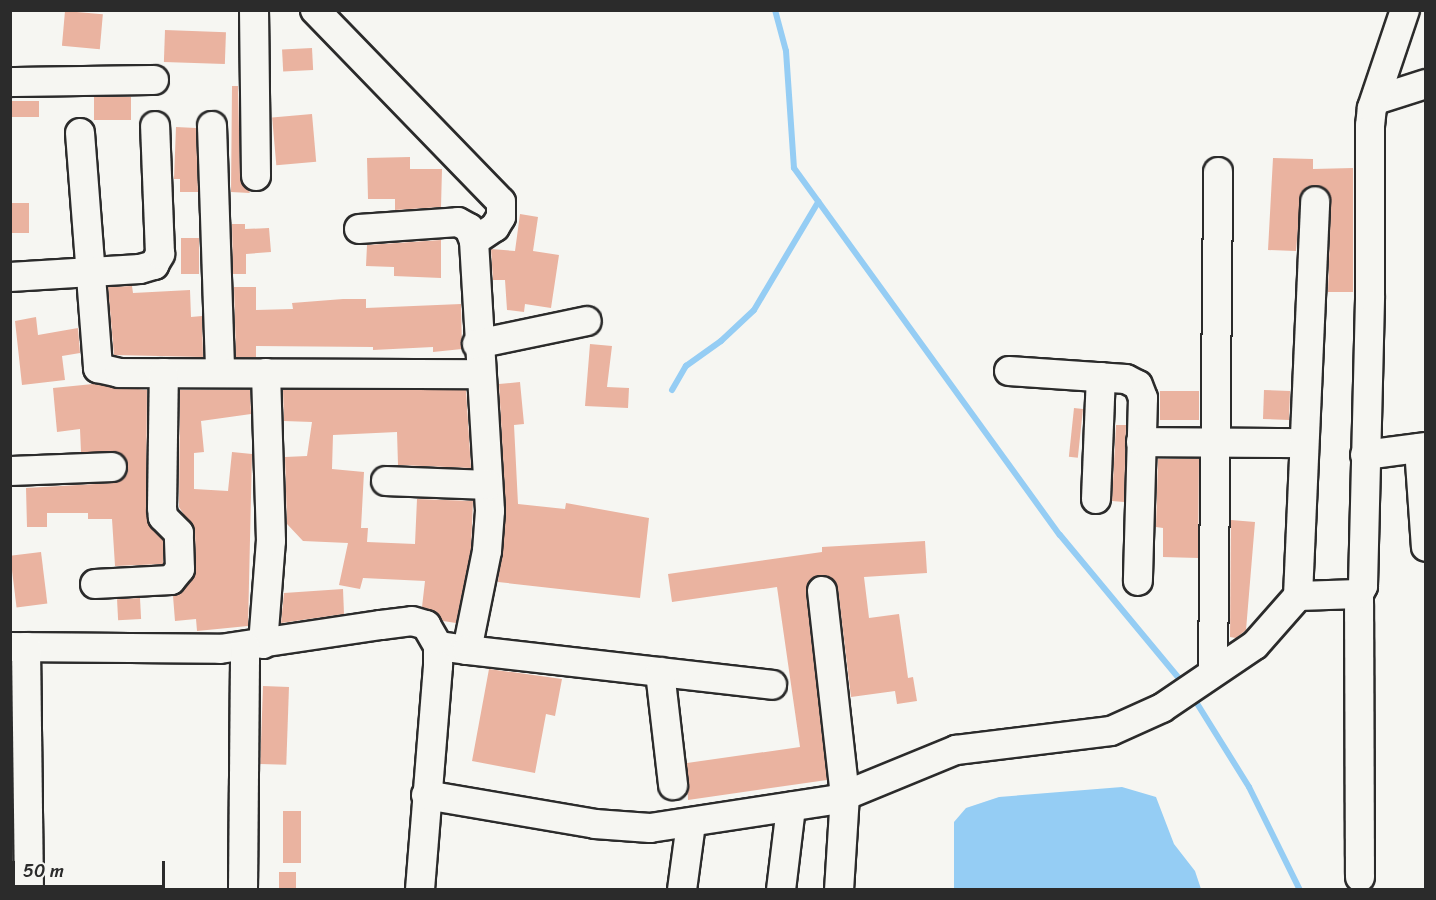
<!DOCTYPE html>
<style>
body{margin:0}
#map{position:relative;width:1436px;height:900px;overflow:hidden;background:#f6f6f2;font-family:Sriracha,sans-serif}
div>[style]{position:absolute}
.water>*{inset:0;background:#95cdf4}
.stream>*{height:6px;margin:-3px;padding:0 3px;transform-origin:3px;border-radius:3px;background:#95cdf4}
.building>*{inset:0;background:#eab3a0;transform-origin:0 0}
.roads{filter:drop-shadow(2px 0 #2b2b2b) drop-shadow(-2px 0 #2b2b2b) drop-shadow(0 2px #2b2b2b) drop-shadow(0 -2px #2b2b2b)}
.minor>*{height:28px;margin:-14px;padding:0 14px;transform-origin:14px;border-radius:14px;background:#f6f6f2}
span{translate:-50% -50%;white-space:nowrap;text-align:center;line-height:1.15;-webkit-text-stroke:6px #f6f6f2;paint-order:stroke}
.frame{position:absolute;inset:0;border:12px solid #2b2b2b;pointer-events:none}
.scale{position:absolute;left:12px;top:861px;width:153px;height:27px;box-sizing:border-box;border:3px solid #2b2b2b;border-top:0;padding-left:8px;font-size:18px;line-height:21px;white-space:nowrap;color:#2b2b2b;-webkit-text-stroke:4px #f6f6f2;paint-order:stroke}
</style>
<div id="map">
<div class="water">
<div style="clip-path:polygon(1122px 787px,1156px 797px,1174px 844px,1195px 871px,1201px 889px,954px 889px,954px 822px,966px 808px,999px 797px)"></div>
</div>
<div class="stream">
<div style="left:775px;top:10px;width:42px;rotate:75deg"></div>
<div style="left:786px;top:51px;width:117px;rotate:86.1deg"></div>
<div style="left:794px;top:168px;width:453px;rotate:54.1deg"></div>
<div style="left:1060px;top:535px;width:192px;rotate:50.3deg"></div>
<div style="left:672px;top:390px;width:28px;rotate:-60deg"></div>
<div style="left:686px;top:366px;width:43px;rotate:-35.5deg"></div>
<div style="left:721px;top:341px;width:45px;rotate:-43.2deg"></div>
<div style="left:754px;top:310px;width:126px;rotate:-59.3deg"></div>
<div style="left:1193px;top:697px;width:106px;rotate:58.1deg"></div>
<div style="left:1249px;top:787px;width:115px;rotate:63.7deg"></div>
</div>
<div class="building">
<div style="left:65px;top:11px;width:38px;height:35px;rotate:5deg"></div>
<div style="left:165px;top:30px;width:61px;height:32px;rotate:2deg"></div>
<div style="left:312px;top:48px;width:22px;height:30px;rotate:87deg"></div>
<div style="clip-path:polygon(232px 86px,238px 86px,240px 177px,250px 193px,231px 192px)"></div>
<div style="left:94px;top:97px;width:37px;height:23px"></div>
<div style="left:39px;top:101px;width:16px;height:29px;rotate:90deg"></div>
<div style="left:312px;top:114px;width:48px;height:40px;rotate:85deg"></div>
<div style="clip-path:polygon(176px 127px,196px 128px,198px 192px,180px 192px,180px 179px,174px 179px)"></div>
<div style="clip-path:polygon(410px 157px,410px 169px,442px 169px,441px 207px,395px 210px,395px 199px,368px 199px,367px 158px)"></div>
<div style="clip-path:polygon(1273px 158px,1313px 159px,1313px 169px,1353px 168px,1353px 292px,1328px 292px,1331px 202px,1323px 187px,1308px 186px,1301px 193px,1296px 251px,1268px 250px)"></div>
<div style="left:10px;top:203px;width:19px;height:30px"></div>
<div style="clip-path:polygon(520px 214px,538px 217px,533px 251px,559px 255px,551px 308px,525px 304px,524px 312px,507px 310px,505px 280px,493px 280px,491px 249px,515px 251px)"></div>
<div style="clip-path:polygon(232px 224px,245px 224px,245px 229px,269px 228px,271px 252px,246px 254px,246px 274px,233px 274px)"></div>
<div style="left:181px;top:238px;width:18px;height:36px"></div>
<div style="clip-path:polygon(441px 240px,441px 278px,394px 276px,394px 267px,366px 266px,367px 245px)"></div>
<div style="clip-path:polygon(132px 286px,133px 293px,190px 290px,191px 317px,202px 316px,203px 357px,114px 355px,108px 287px)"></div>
<div style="clip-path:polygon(234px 287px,256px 287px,256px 310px,293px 309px,292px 303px,343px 299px,366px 299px,366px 308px,461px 304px,462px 349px,433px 352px,433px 347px,373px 350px,373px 347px,256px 346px,256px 357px,236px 357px)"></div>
<div style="clip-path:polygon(36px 317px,38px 335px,78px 328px,80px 353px,62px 356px,65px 380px,22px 385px,15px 321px)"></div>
<div style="clip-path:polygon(590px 344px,612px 346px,607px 387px,629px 388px,628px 408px,585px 406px)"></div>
<div style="clip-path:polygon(520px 382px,524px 424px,514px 425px,518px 504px,565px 509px,566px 503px,649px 518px,640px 598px,498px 582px,506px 512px,499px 384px)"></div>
<div style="clip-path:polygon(93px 384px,147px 390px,146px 510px,151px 528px,163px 540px,163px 564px,115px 566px,112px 519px,88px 519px,88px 513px,47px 513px,47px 527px,27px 527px,26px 488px,113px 483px,127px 474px,128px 466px,120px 453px,81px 452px,80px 429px,57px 432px,53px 388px)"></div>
<div style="clip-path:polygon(180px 390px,250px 390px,251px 414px,201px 421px,204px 452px,194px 453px,194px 489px,228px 491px,232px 452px,252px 454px,248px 626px,197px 631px,196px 619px,175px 621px,173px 596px,184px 590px,196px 569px,195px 532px,179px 507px)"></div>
<div style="clip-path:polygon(283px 390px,466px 390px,471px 468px,398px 465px,397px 432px,333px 435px,332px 469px,364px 472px,361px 528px,368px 528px,367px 542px,415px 544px,417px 499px,473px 501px,471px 549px,456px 623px,443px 621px,422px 607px,425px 581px,363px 578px,360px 589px,339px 585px,348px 543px,303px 541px,287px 524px,285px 457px,307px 456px,312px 422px,284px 421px)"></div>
<div style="left:1264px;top:390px;width:26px;height:29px;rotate:2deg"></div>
<div style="left:1160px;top:391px;width:39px;height:29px"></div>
<div style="left:1074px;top:408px;width:9px;height:49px;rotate:6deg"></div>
<div style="clip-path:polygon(1116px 425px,1126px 425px,1124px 502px,1112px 501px)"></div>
<div style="clip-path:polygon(1158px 459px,1199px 459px,1198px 558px,1163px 557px,1163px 528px,1156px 527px)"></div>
<div style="clip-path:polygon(1231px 520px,1255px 522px,1246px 630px,1236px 638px,1230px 637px)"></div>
<div style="clip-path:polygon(925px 541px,927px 573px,864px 577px,869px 618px,899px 614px,908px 678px,913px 677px,917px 701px,897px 704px,895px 691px,851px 697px,838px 589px,828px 576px,813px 577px,806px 593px,827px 780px,688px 800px,687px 763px,800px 747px,777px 587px,672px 602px,668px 574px,822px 552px,822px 547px)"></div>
<div style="left:41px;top:552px;width:52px;height:31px;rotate:83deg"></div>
<div style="clip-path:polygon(343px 589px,344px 614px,281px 623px,284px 593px)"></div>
<div style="left:140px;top:598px;width:21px;height:23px;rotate:87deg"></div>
<div style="clip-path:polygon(489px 669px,562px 679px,555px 716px,546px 714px,535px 773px,472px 761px)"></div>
<div style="left:263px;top:686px;width:26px;height:78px;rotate:2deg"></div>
<div style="left:283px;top:811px;width:18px;height:52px"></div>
<div style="left:279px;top:872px;width:17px;height:18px"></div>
</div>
<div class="roads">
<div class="minor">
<div style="left:254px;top:10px;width:166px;rotate:89.3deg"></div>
<div style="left:315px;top:10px;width:267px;rotate:45.9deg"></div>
<div style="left:501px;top:202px;width:15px;rotate:90deg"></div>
<div style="left:501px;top:217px;width:12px;rotate:121deg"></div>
<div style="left:495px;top:227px;width:25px;rotate:146deg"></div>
<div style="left:10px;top:82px;width:144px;rotate:-0.8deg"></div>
<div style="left:1376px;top:100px;width:52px;rotate:-17.7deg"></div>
<div style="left:212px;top:126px;width:247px;rotate:88.1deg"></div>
<div style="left:80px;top:133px;width:236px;rotate:85.6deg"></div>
<div style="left:98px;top:368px;width:22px;rotate:13deg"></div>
<div style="left:119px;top:373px;width:360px;rotate:0.2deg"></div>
<div style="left:359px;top:229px;width:99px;rotate:-4deg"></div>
<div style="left:458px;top:222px;width:13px;rotate:29deg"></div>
<div style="left:469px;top:228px;width:14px;rotate:69deg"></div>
<div style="left:474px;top:241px;width:270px;rotate:86.6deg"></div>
<div style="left:490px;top:511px;width:40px;rotate:94.3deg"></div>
<div style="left:487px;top:551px;width:101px;rotate:101.4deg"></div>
<div style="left:467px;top:650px;width:29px;rotate:-172deg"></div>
<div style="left:10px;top:277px;width:130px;rotate:-3.5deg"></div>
<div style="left:140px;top:269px;width:15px;rotate:-16deg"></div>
<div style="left:154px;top:265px;width:13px;rotate:-61deg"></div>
<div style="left:160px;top:254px;width:128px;rotate:-92.2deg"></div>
<div style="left:477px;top:344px;width:112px;rotate:-11.8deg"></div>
<div style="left:1009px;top:371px;width:117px;rotate:3.9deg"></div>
<div style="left:1126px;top:379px;width:13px;rotate:27deg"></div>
<div style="left:1138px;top:385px;width:14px;rotate:69deg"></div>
<div style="left:1143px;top:398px;width:183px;rotate:91.6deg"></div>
<div style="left:1141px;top:442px;width:161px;rotate:0.4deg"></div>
<div style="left:1419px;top:448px;width:99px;rotate:86deg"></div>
<div style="left:1365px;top:455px;width:62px;rotate:-7.5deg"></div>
<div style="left:10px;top:471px;width:102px;rotate:-2.2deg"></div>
<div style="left:386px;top:481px;width:102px;rotate:2.2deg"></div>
<div style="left:1096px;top:499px;width:122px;rotate:-87.7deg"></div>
<div style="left:95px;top:584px;width:76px;rotate:-3deg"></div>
<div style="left:171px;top:580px;width:14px;rotate:-51deg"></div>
<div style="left:180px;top:569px;width:36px;rotate:-92deg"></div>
<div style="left:179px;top:533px;width:23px;rotate:-135deg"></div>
<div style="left:163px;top:517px;width:9px;rotate:-96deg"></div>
<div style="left:162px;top:508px;width:135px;rotate:-89.2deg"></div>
<div style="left:822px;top:591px;width:205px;rotate:83.6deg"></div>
<div style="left:845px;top:795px;width:95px;rotate:93.6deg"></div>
<div style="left:1359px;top:594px;width:283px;rotate:89.8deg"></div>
<div style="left:1298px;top:596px;width:395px;rotate:-87.5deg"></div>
<div style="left:263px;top:644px;width:103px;rotate:-85.6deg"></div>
<div style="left:271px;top:541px;width:168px;rotate:-91.7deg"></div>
<div style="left:10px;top:647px;width:210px;rotate:0.5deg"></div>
<div style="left:220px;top:649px;width:163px;rotate:-8.5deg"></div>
<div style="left:381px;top:625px;width:31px;rotate:-7deg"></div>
<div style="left:412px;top:621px;width:15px;rotate:16deg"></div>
<div style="left:426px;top:625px;width:24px;rotate:60deg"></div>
<div style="left:438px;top:646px;width:20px;rotate:90deg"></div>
<div style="left:438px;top:666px;width:225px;rotate:94.6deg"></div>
<div style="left:26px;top:647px;width:243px;rotate:89.3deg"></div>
<div style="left:467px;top:650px;width:307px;rotate:6.5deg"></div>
<div style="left:1213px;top:671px;width:499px;rotate:-89.4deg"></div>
<div style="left:660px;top:672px;width:114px;rotate:83.4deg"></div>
<div style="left:426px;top:795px;width:171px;rotate:9.7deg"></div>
<div style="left:595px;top:824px;width:55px;rotate:4.2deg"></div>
<div style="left:650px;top:828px;width:186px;rotate:-8.7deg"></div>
<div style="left:834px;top:800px;width:132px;rotate:-22.3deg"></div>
<div style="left:956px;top:750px;width:156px;rotate:-7deg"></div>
<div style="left:1111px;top:731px;width:56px;rotate:-24.3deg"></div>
<div style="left:1162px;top:708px;width:112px;rotate:-34.1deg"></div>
<div style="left:1255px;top:645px;width:65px;rotate:-48.7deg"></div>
<div style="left:1298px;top:596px;width:61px;rotate:-1.9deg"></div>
<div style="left:1359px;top:594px;width:9px;rotate:-63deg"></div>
<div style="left:1363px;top:586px;width:290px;rotate:-88.6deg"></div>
<div style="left:1370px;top:296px;width:170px;rotate:-90deg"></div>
<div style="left:1370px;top:126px;width:18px;rotate:-84deg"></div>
<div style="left:1372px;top:108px;width:103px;rotate:-71.4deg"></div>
<div style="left:243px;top:890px;width:243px;rotate:-89.5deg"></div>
<div style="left:682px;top:890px;width:68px;rotate:-82.3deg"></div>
<div style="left:781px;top:890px;width:84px;rotate:-83.1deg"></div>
</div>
</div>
<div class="frame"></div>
<div class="scale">50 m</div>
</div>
